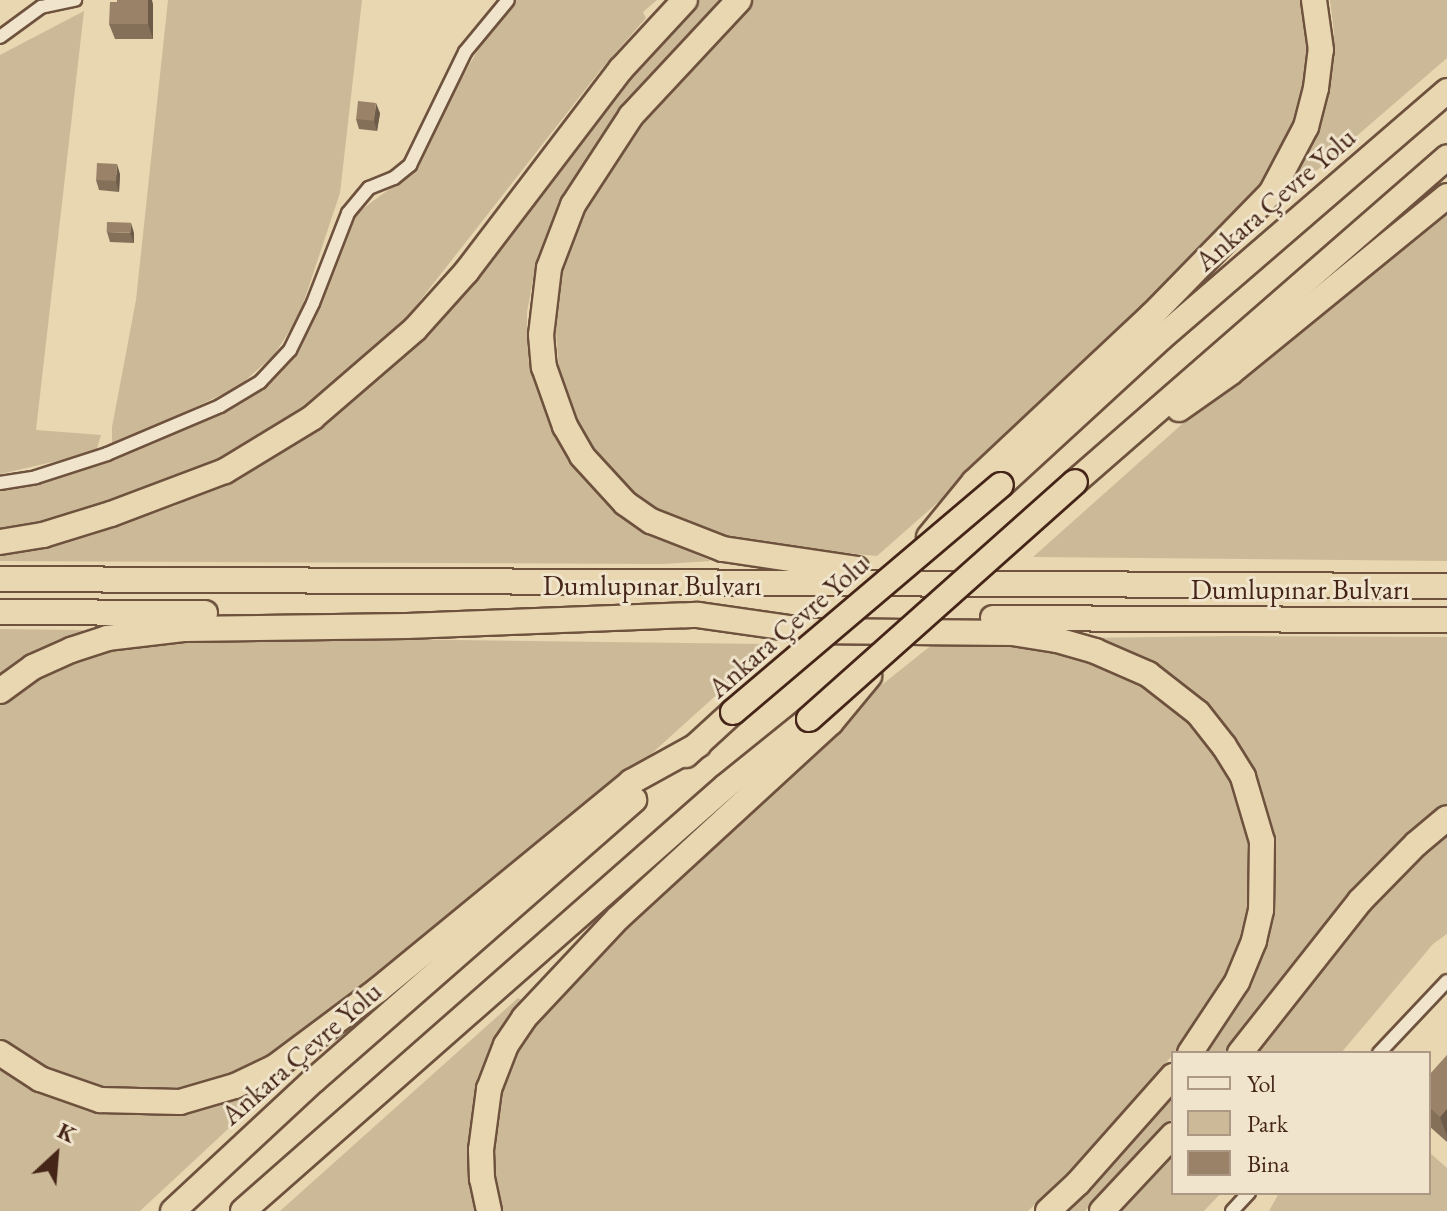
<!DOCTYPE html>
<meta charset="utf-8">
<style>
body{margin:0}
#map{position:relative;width:1447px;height:1211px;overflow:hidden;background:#e8d7b1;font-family:"EB Garamond",serif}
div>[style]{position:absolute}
.green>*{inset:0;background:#ccb997}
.roads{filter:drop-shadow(2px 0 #6e523e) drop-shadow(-2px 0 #6e523e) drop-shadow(0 2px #6e523e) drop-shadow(0 -2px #6e523e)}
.street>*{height:12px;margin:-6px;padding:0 6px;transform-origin:6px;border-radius:6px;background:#f0e5cc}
.highway>*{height:24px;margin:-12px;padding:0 12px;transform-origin:12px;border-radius:12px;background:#e8d7b1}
.bridges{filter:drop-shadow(2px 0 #452518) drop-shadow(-2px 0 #452518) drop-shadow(0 2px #452518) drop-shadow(0 -2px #452518)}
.highway-bridge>*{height:24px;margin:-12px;padding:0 12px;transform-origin:12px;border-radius:12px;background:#e8d7b1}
.wall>*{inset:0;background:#847059}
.shaded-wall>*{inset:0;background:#6c5b49}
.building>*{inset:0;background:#9a8268;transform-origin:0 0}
span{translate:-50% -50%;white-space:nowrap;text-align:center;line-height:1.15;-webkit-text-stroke:6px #f0e5cc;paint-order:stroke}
.street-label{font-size:28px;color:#452518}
.legend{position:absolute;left:1171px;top:1051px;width:260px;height:144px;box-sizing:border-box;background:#f0e5cc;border:2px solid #ac9884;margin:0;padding:10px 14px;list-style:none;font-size:24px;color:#452518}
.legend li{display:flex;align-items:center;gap:16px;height:40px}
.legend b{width:40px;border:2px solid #ac9884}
.north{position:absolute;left:16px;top:1115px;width:80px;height:80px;-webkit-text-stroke:6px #f0e5cc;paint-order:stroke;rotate:26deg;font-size:22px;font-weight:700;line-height:32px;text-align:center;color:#452518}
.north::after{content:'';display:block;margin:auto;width:28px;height:36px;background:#452518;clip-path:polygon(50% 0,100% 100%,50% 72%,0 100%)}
</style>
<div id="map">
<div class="green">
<div style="clip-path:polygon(168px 0,362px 0,340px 193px,299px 316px,274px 355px,238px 387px,112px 446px,112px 427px,136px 300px)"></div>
<div style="clip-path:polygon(515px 0,657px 0,643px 12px,646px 18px,603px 67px,386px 344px,260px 439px,187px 477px,90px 510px,0 531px,0 490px,68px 475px,239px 403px,288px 365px,319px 306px,353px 216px,419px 167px,433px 129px,480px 46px)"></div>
<div style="clip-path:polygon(699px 0,724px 0,678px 45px,621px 113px,564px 196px,536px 264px,527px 312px,527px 337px,529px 364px,546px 411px,566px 452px,585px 481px,645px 532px,711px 561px,663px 564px,0 561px,0 551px,104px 530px,175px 506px,304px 438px,340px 412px,441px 320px,500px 250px,612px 97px,670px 27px)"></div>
<div style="clip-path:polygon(754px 0,1302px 0,1308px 62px,1304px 99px,1288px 142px,1269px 177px,1217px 240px,979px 466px,877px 556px,712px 539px,668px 521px,632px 496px,609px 471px,585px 437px,559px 371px,554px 305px,562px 267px,594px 192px,618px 155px,671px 87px)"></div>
<div style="clip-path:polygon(1330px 0,1447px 0,1447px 58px,1286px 197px,1326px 100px,1333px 66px,1334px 32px)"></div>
<div style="clip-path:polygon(84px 11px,36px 430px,101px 435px,96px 452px,0 474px,0 55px)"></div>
<div style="clip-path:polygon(1447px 204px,1447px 561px,1033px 557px,1208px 401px)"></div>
<div style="clip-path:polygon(0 629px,83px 630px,83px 635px,0 678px)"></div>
<div style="clip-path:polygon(244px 635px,378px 639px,773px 644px,640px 764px,300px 1041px,243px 1074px,182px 1092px,119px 1091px,75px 1082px,42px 1067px,0 1038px,0 702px,16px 689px,86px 652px,142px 642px)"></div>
<div style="clip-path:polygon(1234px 636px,1447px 637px,1447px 804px,1405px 842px,1325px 927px,1224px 1053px,1202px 1053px,1273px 872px,1271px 824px,1260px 787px,1241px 749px,1212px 712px,1080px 638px)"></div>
<div style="clip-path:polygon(938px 640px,1061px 648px,1149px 685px,1196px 725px,1219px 756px,1236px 791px,1247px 826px,1251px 861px,1246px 920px,1227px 976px,1209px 1009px,1118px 1123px,1028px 1211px,499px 1211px,492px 1135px,504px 1071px,553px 994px,844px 715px)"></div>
<div style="clip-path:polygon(1447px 831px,1447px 934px,1433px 944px,1341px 1053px,1254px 1053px,1368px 909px)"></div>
<div style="clip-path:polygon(518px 998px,523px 1001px,500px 1041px,472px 1150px,472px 1191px,477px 1211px,280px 1211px)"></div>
<div style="clip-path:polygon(0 1066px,52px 1096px,77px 1105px,131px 1113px,156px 1112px,263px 1081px,269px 1091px,140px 1211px,0 1211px)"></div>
<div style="clip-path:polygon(1173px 1090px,1173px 1117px,1156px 1137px,1085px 1211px,1064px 1211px)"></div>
<div style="clip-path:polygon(1173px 1152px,1173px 1193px,1221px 1193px,1204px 1211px,1119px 1211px)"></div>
<div style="clip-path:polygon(1429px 1152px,1447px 1168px,1447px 1211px,1269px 1211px,1279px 1193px,1429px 1193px)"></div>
</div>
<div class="roads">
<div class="street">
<div style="left:0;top:37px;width:51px;rotate:-36.2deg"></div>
<div style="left:41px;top:7px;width:35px;rotate:-12deg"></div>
<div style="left:0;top:483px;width:36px;rotate:-9deg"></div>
<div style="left:36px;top:477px;width:75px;rotate:-17.9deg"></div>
<div style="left:107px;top:454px;width:123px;rotate:-23deg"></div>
<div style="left:220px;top:406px;width:47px;rotate:-31deg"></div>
<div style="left:260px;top:382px;width:44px;rotate:-46.8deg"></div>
<div style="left:290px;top:350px;width:52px;rotate:-63.9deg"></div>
<div style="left:313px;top:303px;width:97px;rotate:-68.7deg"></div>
<div style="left:348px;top:213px;width:33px;rotate:-50deg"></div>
<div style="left:369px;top:188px;width:27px;rotate:-22deg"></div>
<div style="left:394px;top:178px;width:21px;rotate:-39deg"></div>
<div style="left:410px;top:165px;width:126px;rotate:-64deg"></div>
<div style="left:465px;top:52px;width:67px;rotate:-50.4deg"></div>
<div style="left:1379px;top:1053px;width:99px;rotate:-46.6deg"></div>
<div style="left:1232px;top:1211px;width:25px;rotate:-47deg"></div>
</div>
<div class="highway">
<div style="left:739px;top:0;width:158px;rotate:133deg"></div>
<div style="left:631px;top:116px;width:106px;rotate:123.1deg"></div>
<div style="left:573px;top:205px;width:67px;rotate:110.9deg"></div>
<div style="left:549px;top:268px;width:67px;rotate:96.8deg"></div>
<div style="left:541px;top:335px;width:32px;rotate:85deg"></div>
<div style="left:544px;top:367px;width:63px;rotate:70.4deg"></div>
<div style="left:565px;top:426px;width:34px;rotate:60deg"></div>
<div style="left:582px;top:456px;width:64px;rotate:47.5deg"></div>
<div style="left:625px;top:503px;width:32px;rotate:35deg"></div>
<div style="left:651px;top:521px;width:77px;rotate:21.3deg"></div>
<div style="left:723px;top:549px;width:135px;rotate:8.5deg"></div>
<div style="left:1179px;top:409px;width:62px;rotate:-35.2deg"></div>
<div style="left:1230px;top:373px;width:280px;rotate:-39.2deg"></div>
<div style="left:1075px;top:482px;width:494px;rotate:-41.1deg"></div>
<div style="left:1001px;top:485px;width:217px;rotate:-42.6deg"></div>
<div style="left:1161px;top:338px;width:378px;rotate:-40.8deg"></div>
<div style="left:929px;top:537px;width:71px;rotate:-50.7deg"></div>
<div style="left:974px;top:482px;width:244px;rotate:-43.2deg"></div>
<div style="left:1152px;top:315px;width:170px;rotate:-45.7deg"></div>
<div style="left:1271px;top:193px;width:75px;rotate:-62.1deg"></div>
<div style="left:1306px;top:127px;width:40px;rotate:-75.6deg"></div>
<div style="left:1316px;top:88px;width:38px;rotate:-83deg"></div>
<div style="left:1321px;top:50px;width:50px;rotate:-98deg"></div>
<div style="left:0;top:542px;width:44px;rotate:-9.2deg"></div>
<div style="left:43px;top:535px;width:71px;rotate:-17.2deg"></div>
<div style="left:111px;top:514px;width:122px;rotate:-20.7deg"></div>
<div style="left:225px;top:471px;width:102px;rotate:-31.3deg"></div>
<div style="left:312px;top:418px;width:136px;rotate:-40.8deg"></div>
<div style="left:415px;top:329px;width:78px;rotate:-48.1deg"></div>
<div style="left:467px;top:271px;width:254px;rotate:-52.7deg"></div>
<div style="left:621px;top:69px;width:94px;rotate:-47.2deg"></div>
<div style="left:0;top:579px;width:1447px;rotate:0.28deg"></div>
<div style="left:0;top:612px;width:205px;rotate:0.3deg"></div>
<div style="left:993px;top:618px;width:454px;rotate:0.3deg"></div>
<div style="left:0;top:691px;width:41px;rotate:-36deg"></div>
<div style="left:33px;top:667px;width:42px;rotate:-24.1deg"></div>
<div style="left:71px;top:650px;width:38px;rotate:-18deg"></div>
<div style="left:107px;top:638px;width:79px;rotate:-6.6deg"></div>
<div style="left:185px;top:629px;width:222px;rotate:-0.8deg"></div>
<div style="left:407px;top:626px;width:291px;rotate:-2.2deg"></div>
<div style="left:698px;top:615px;width:114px;rotate:8.1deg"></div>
<div style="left:811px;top:631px;width:201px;rotate:0.6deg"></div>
<div style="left:1012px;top:633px;width:46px;rotate:8.8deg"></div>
<div style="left:1057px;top:640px;width:40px;rotate:16deg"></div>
<div style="left:1095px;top:651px;width:58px;rotate:23.5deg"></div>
<div style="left:1148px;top:674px;width:63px;rotate:38deg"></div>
<div style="left:1198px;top:713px;width:42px;rotate:51.8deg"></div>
<div style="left:1224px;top:746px;width:36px;rotate:58deg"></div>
<div style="left:1243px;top:777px;width:67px;rotate:73.5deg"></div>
<div style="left:1262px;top:841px;width:69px;rotate:90.8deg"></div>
<div style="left:1261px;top:910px;width:32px;rotate:103deg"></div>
<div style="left:1254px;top:941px;width:44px;rotate:112.5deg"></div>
<div style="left:1237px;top:982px;width:85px;rotate:123.5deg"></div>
<div style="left:686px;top:755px;width:64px;rotate:-42.5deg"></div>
<div style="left:0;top:1053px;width:48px;rotate:33deg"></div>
<div style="left:40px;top:1079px;width:64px;rotate:19.3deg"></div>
<div style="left:100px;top:1100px;width:80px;rotate:1.4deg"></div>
<div style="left:180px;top:1102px;width:57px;rotate:-16.2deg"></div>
<div style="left:235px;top:1086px;width:44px;rotate:-25.4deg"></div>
<div style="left:275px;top:1067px;width:129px;rotate:-36.8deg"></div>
<div style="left:378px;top:990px;width:328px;rotate:-39.4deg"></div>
<div style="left:631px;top:782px;width:77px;rotate:-28.9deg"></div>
<div style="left:1240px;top:1053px;width:194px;rotate:-51.7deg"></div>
<div style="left:1360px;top:901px;width:80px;rotate:-45.5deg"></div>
<div style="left:1416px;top:844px;width:40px;rotate:-40deg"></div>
<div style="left:173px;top:1211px;width:191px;rotate:-42.9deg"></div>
<div style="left:313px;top:1081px;width:427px;rotate:-41.2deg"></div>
<div style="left:243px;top:1211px;width:643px;rotate:-41.35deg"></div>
<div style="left:726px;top:786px;width:107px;rotate:-38.9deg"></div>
<div style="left:489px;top:1211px;width:33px;rotate:-102deg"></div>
<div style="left:482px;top:1179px;width:29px;rotate:-92deg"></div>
<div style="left:481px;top:1150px;width:62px;rotate:-82.5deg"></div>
<div style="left:489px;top:1089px;width:47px;rotate:-68.9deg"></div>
<div style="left:506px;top:1045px;width:32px;rotate:-56deg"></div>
<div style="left:524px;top:1018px;width:137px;rotate:-46.8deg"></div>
<div style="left:618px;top:918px;width:289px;rotate:-42.6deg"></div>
<div style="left:831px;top:722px;width:60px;rotate:-50.4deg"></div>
<div style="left:1048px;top:1211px;width:41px;rotate:-43deg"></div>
<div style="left:1078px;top:1183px;width:143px;rotate:-48.4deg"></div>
<div style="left:1102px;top:1211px;width:104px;rotate:-46.9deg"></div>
</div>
</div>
<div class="bridges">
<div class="highway-bridge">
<div style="left:733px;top:712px;width:351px;rotate:-40.3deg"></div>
<div style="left:809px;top:719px;width:356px;rotate:-41.7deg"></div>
</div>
</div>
<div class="wall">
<div style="clip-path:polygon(153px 4px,153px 39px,115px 39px,109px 24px)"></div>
<div style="clip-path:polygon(380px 113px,377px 131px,359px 129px,356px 119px)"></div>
<div style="clip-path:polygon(120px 174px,119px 192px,99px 190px,96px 180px)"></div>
<div style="clip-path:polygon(107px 232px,134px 233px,134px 243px,110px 242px)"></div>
<div style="clip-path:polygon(1447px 1055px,1447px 1142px,1429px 1126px,1429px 1107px)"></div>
</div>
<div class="shaded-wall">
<div style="clip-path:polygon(148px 0,152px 0,153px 4px,153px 39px,148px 24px)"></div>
<div style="clip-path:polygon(376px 103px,380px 113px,377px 131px,374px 121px)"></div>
<div style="clip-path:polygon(117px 164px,120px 174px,119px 192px,116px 182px)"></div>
<div style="clip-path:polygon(131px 223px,134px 233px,134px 243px,130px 233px)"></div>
<div style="clip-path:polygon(1447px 1109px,1447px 1136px,1440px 1117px)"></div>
</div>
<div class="building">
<div style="clip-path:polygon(117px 0,148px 0,148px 24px,109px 24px,110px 2px,117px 2px)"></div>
<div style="left:358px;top:101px;width:18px;height:18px;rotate:6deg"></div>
<div style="left:97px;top:163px;width:20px;height:17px;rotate:3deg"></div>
<div style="left:107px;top:222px;width:24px;height:10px;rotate:2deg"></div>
<div style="clip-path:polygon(1447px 1055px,1447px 1109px,1440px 1117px,1429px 1107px,1429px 1075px)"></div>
</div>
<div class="street-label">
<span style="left:1275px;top:199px;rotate:-41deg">Ankara Çevre Yolu</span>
<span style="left:652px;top:585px">Dumlupınar Bulvarı</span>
<span style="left:1300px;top:589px">Dumlupınar Bulvarı</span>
<span style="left:788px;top:626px;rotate:-41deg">Ankara Çevre Yolu</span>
<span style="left:301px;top:1053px;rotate:-41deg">Ankara Çevre Yolu</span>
</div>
<ul class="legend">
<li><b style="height:10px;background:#f0e5cc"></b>Yol</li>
<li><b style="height:22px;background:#ccb997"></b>Park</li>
<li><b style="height:22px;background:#9a8268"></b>Bina</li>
</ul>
<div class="north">K</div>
</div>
